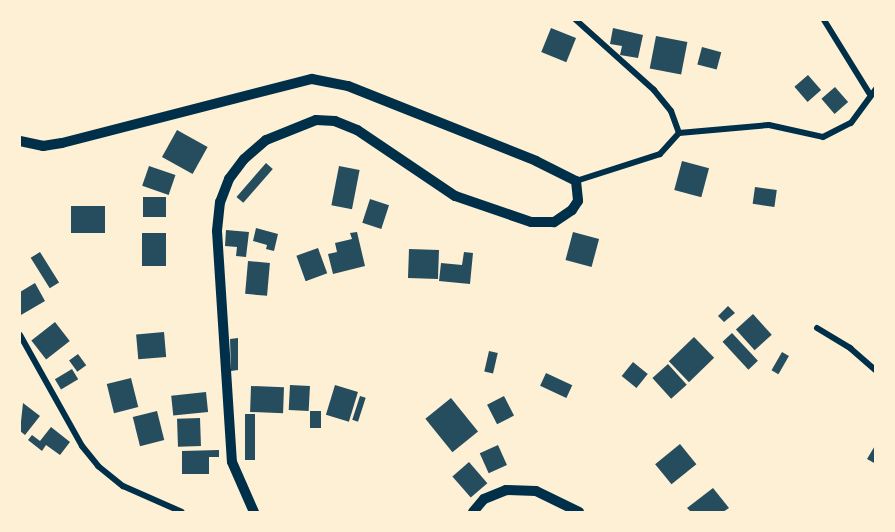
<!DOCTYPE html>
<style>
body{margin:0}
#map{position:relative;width:895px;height:532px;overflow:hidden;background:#fdf0d5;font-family:"Source Sans 3",sans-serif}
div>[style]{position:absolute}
.building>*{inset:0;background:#264d5e;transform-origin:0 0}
.minor>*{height:6px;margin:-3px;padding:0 3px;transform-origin:3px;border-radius:3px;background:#003049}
.tertiary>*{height:10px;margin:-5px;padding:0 5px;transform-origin:5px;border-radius:5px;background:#003049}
span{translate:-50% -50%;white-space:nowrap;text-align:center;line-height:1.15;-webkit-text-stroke:5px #fdf0d5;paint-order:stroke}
.frame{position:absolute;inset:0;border:21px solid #fdf0d5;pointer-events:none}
</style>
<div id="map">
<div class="building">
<div style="left:551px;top:28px;width:27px;height:26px;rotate:22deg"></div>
<div style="clip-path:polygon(613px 28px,643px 35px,638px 58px,620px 55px,622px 46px,610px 44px)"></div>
<div style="left:656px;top:36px;width:32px;height:33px;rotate:11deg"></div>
<div style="left:702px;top:47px;width:20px;height:18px;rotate:15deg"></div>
<div style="left:808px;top:75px;width:20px;height:18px;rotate:49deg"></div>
<div style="left:835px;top:87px;width:20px;height:18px;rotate:49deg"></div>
<div style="left:177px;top:130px;width:35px;height:31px;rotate:29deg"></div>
<div style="left:682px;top:161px;width:28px;height:30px;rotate:15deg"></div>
<div style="left:266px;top:163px;width:9px;height:45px;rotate:41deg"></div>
<div style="left:149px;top:166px;width:28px;height:21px;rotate:19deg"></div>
<div style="left:339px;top:166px;width:21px;height:40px;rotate:11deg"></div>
<div style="left:755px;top:187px;width:22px;height:17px;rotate:8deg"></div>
<div style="left:143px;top:197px;width:23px;height:20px"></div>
<div style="left:370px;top:199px;width:20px;height:25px;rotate:18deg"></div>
<div style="left:71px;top:206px;width:34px;height:27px"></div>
<div style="clip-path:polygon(256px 228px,278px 234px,274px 251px,266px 249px,267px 245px,253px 241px)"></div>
<div style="clip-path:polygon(226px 230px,249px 232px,246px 257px,236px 256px,237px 247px,225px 246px)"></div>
<div style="clip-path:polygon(357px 232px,365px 266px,333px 274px,328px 254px,337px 252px,335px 243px,352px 239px,350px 233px)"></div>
<div style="left:573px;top:232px;width:27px;height:29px;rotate:15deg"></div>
<div style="left:142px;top:233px;width:24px;height:33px"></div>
<div style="left:318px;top:248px;width:27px;height:23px;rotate:70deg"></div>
<div style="left:409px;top:249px;width:30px;height:29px;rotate:2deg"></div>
<div style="left:40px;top:252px;width:36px;height:11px;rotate:58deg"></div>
<div style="clip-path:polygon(464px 252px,473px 253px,470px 284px,439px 281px,441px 263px,462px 265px)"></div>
<div style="left:248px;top:261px;width:22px;height:33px;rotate:5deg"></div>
<div style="clip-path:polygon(35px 283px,45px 301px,21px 315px,20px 292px)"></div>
<div style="clip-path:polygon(728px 306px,735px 313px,724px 322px,718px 316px)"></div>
<div style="left:753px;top:314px;width:28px;height:23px;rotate:48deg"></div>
<div style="left:55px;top:322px;width:24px;height:30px;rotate:52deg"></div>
<div style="left:164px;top:332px;width:25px;height:28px;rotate:85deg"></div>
<div style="left:732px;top:333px;width:38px;height:13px;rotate:47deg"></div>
<div style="left:694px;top:337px;width:29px;height:35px;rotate:46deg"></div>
<div style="clip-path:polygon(238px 338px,238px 370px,231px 371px,230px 339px)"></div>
<div style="left:489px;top:351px;width:9px;height:21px;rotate:13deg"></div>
<div style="left:782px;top:352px;width:8px;height:21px;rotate:30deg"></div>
<div style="left:78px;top:354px;width:14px;height:11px;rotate:54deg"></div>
<div style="left:633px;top:362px;width:19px;height:18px;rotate:39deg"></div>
<div style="left:668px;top:364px;width:28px;height:21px;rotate:48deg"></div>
<div style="left:72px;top:369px;width:12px;height:20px;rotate:59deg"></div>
<div style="left:546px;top:373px;width:29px;height:14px;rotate:25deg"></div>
<div style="left:131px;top:378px;width:30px;height:25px;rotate:76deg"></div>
<div style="left:290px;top:385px;width:20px;height:25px;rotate:3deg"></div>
<div style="left:335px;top:385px;width:24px;height:31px;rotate:17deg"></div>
<div style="left:251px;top:386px;width:33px;height:26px;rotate:2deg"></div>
<div style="left:206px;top:392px;width:20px;height:35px;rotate:84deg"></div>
<div style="left:360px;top:396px;width:6px;height:25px;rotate:18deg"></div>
<div style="left:504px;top:396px;width:22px;height:19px;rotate:63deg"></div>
<div style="left:451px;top:398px;width:43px;height:33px;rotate:51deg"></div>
<div style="clip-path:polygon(23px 403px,40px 416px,25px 435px,20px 431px)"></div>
<div style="left:157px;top:411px;width:30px;height:25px;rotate:76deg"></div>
<div style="left:310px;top:411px;width:11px;height:17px"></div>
<div style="left:245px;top:414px;width:10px;height:46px"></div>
<div style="left:200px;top:418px;width:28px;height:23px;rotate:88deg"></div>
<div style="clip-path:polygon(51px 427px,70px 442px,60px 455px,46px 445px,42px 451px,28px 440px,32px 435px,40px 441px)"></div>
<div style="left:680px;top:444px;width:26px;height:32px;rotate:51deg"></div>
<div style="clip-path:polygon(876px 444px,876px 464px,867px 459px)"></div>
<div style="left:498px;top:445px;width:22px;height:20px;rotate:66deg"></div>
<div style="clip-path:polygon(219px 450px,219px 457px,209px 457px,209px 474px,182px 474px,182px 451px)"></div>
<div style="left:469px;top:462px;width:28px;height:22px;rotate:49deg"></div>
<div style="clip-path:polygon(713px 488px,729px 508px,723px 512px,691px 512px,687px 508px)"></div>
</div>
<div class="minor">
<div style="left:824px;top:20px;width:86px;rotate:58.3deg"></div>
<div style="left:679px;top:133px;width:90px;rotate:-5.1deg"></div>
<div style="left:769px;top:125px;width:55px;rotate:12.5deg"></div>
<div style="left:823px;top:137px;width:31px;rotate:-27deg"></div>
<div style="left:851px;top:123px;width:42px;rotate:-53.7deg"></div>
<div style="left:576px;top:181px;width:88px;rotate:-17.8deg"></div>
<div style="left:660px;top:154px;width:28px;rotate:-48deg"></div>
<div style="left:679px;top:133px;width:23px;rotate:-110deg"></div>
<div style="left:671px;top:111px;width:27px;rotate:-129deg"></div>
<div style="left:654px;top:90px;width:105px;rotate:-138.1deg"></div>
<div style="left:817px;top:328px;width:39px;rotate:31deg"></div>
<div style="left:850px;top:348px;width:35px;rotate:41deg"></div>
<div style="left:20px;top:335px;width:127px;rotate:60.8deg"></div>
<div style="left:82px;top:446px;width:26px;rotate:51deg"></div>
<div style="left:98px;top:466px;width:32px;rotate:39deg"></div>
<div style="left:123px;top:486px;width:64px;rotate:23.8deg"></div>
</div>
<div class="tertiary">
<div style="left:20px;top:141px;width:24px;rotate:12deg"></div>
<div style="left:43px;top:146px;width:19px;rotate:-9deg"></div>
<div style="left:62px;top:143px;width:258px;rotate:-14.4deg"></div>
<div style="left:312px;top:79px;width:37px;rotate:11deg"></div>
<div style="left:348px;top:86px;width:202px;rotate:21.7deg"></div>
<div style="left:536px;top:161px;width:45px;rotate:26.6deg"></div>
<div style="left:576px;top:181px;width:20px;rotate:84deg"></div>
<div style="left:578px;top:201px;width:11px;rotate:124deg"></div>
<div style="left:572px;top:210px;width:22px;rotate:146deg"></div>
<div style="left:554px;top:222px;width:23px;rotate:180deg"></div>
<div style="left:531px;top:222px;width:80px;rotate:-161.1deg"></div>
<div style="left:455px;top:196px;width:118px;rotate:-146deg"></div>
<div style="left:357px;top:130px;width:24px;rotate:-158deg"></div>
<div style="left:335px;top:121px;width:19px;rotate:-177deg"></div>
<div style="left:316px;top:120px;width:54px;rotate:158.2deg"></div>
<div style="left:266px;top:140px;width:29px;rotate:139deg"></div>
<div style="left:244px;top:159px;width:25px;rotate:127deg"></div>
<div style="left:229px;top:179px;width:25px;rotate:111deg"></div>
<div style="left:220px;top:202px;width:29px;rotate:96deg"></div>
<div style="left:217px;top:231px;width:231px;rotate:86.3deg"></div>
<div style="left:232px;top:462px;width:55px;rotate:66.3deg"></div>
<div style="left:473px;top:512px;width:17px;rotate:-50deg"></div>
<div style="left:484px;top:499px;width:24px;rotate:-22deg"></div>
<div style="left:506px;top:490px;width:30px;rotate:2deg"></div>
<div style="left:536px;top:491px;width:48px;rotate:26deg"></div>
</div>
<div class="frame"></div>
</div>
